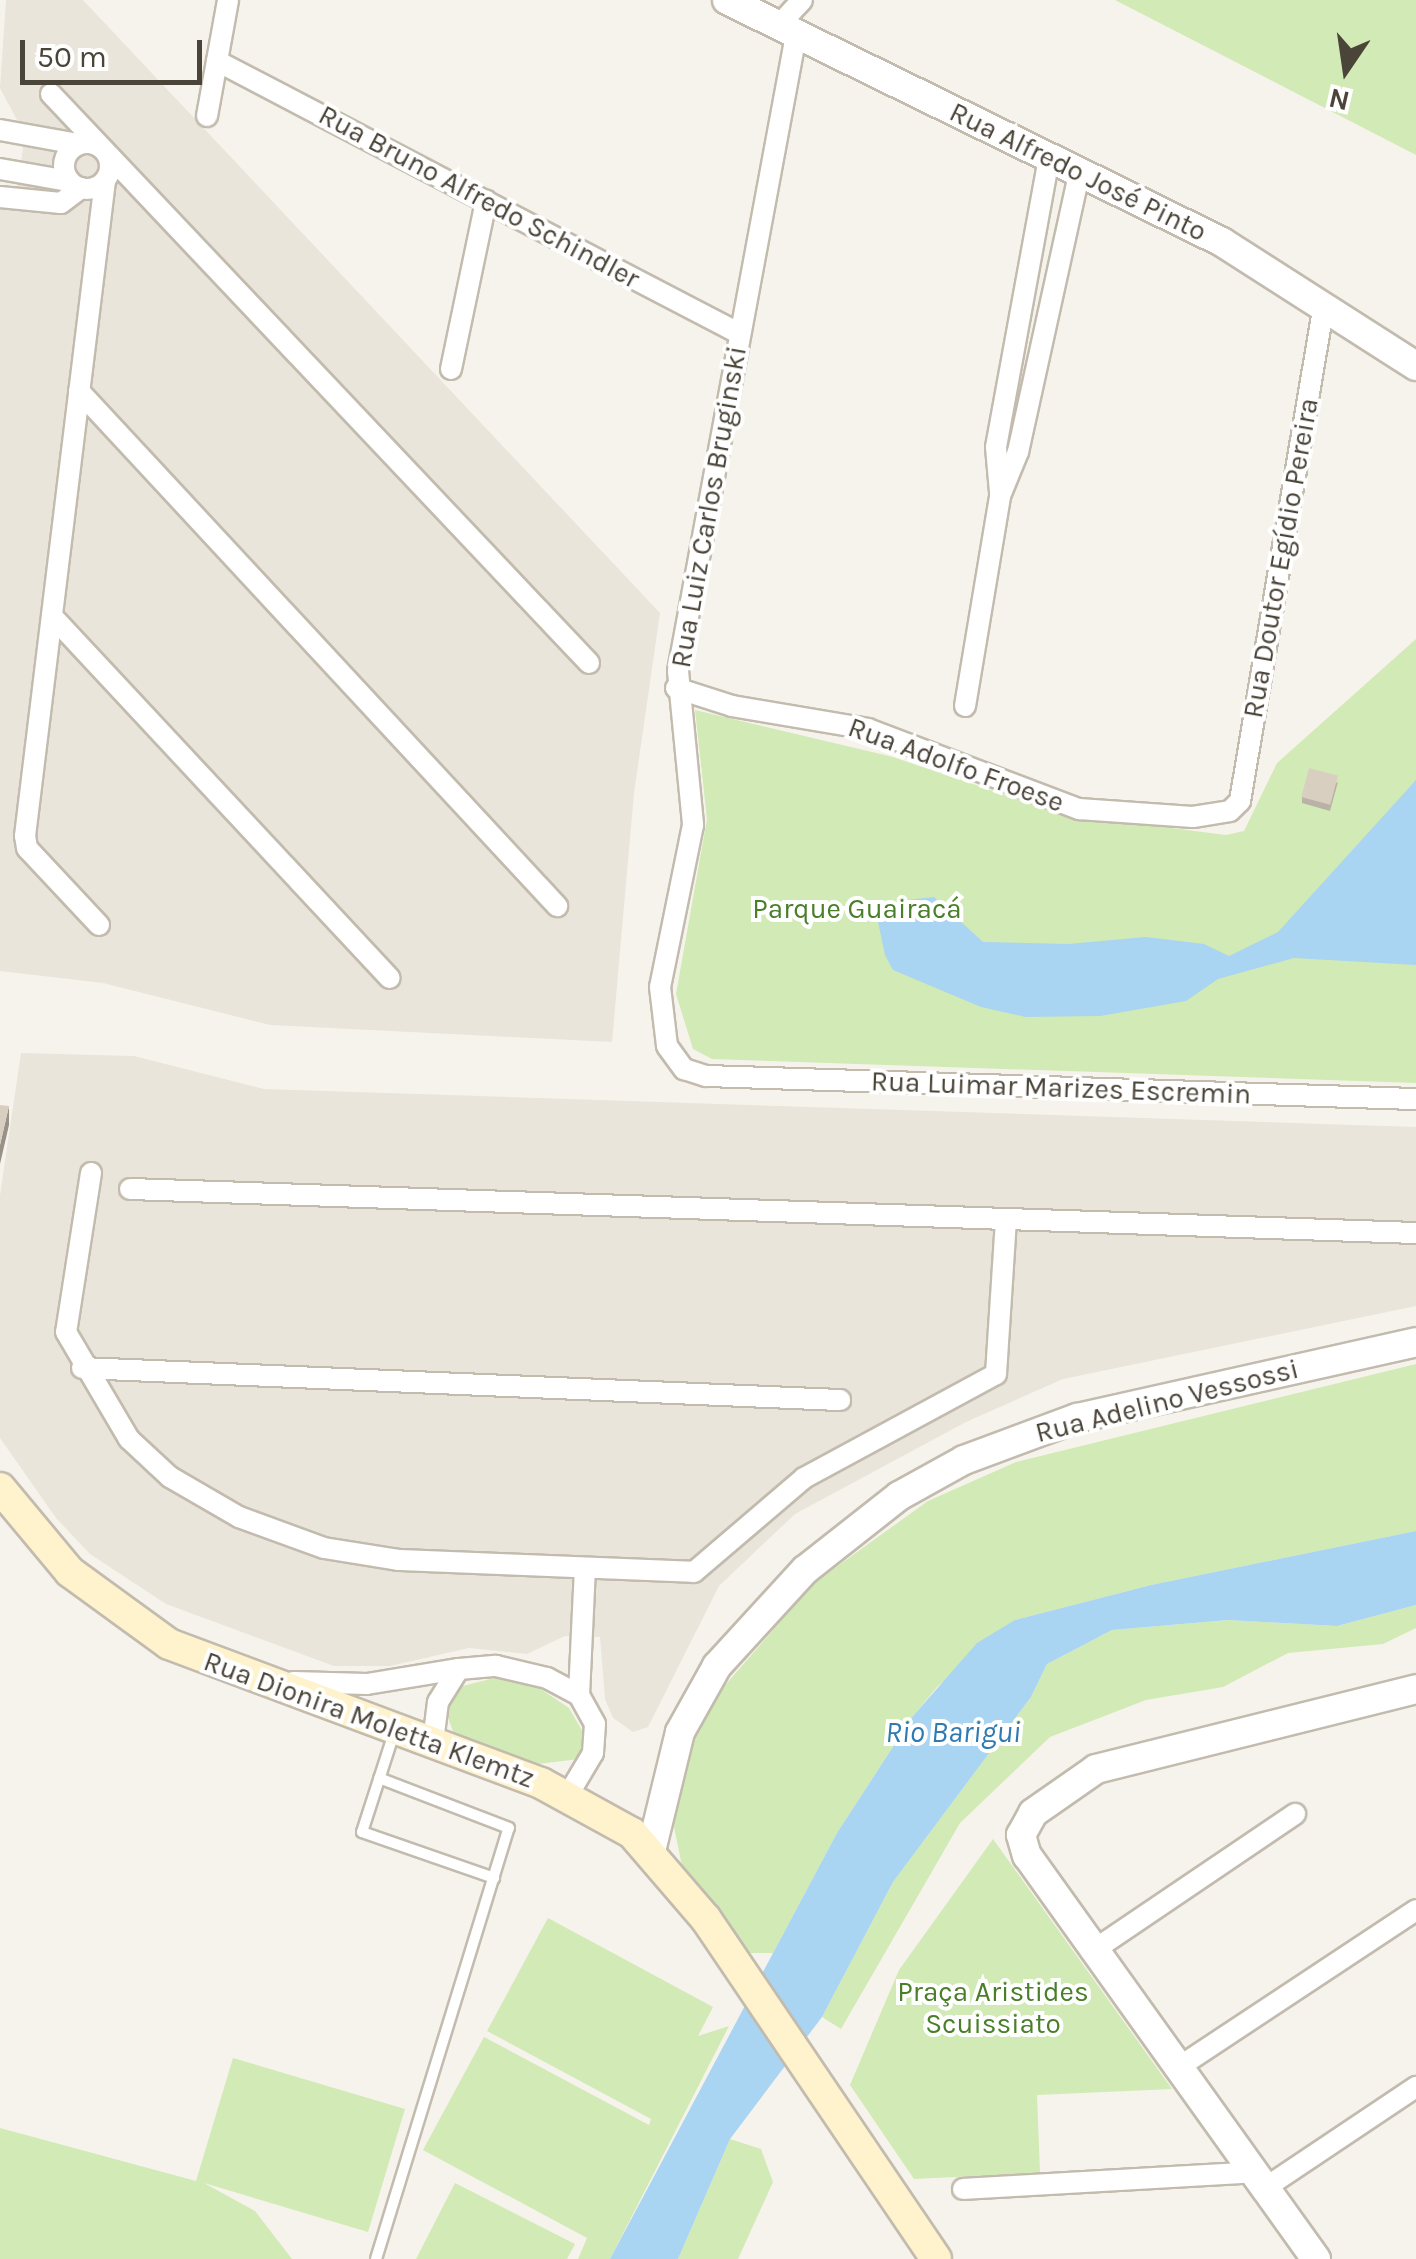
<!DOCTYPE html>
<meta charset="utf-8">
<style>
body{margin:0}
#map{position:relative;width:1416px;height:2259px;overflow:hidden;background:#f6f3ec;font-family:Karla,sans-serif}
div>[style]{position:absolute}
.residential>*{inset:0;background:#eae5da}
.green>*{inset:0;background:#d2eab5}
.water>*{inset:0;background:#a9d4f2}
.roads{filter:drop-shadow(2px 0 #c2bbae) drop-shadow(-2px 0 #c2bbae) drop-shadow(0 2px #c2bbae) drop-shadow(0 -2px #c2bbae)}
.service>*{height:10px;margin:-5px;padding:0 5px;transform-origin:5px;border-radius:5px;background:#fff}
.minor>*{height:20px;margin:-10px;padding:0 10px;transform-origin:10px;border-radius:10px;background:#fff}
.minor>.ring{margin:-10px;padding:0;box-sizing:content-box;background:none;border:20px solid #fff;border-radius:50%}
.tertiary>*{height:28px;margin:-14px;padding:0 14px;transform-origin:14px;border-radius:14px;background:#fff}
.secondary>*{height:30px;margin:-15px;padding:0 15px;transform-origin:15px;border-radius:15px;background:#fff3cd}
.wall>*{inset:0;background:#bab2a6}
.shaded-wall>*{inset:0;background:#979187}
.building>*{inset:0;background:#d8cfc1;transform-origin:0 0}
span{translate:-50% -50%;white-space:nowrap;text-align:center;line-height:1.15;-webkit-text-stroke:8px #fff;paint-order:stroke}
.street-label{font-size:28px;color:#4b4439}
.park-label{font-size:28px;color:#4a7f2a}
.water-label{font-size:30px;color:#2e7ab2;font-style:italic}
.north{position:absolute;left:1296px;top:20px;width:100px;height:100px;-webkit-text-stroke:8px #fff;paint-order:stroke;rotate:193deg;font-size:28px;font-weight:700;line-height:40px;text-align:center;color:#4b4439}
.north::after{content:'';display:block;margin:auto;width:35px;height:45px;background:#4b4439;clip-path:polygon(50% 0,100% 100%,50% 72%,0 100%)}
.scale{position:absolute;left:20px;top:40px;width:182px;height:45px;box-sizing:border-box;border:5px solid #4b4439;border-top:0;padding-left:12px;font-size:30px;line-height:35px;white-space:nowrap;color:#4b4439;-webkit-text-stroke:8px #fff;paint-order:stroke}
</style>
<div id="map">
<div class="residential">
<div style="clip-path:polygon(6px 0,83px 0,660px 613px,634px 793px,612px 1042px,270px 1025px,103px 983px,0 971px,0 209px,15px 203px,25px 135px,0 88px)"></div>
<div style="clip-path:polygon(21px 1053px,134px 1056px,264px 1089px,1416px 1127px,1416px 1306px,1063px 1379px,966px 1422px,795px 1514px,719px 1586px,648px 1727px,633px 1732px,613px 1718px,605px 1699px,600px 1637px,565px 1636px,527px 1654px,469px 1648px,390px 1666px,334px 1666px,166px 1604px,90px 1554px,56px 1518px,0 1438px,0 1195px)"></div>
</div>
<div class="green">
<div style="clip-path:polygon(1115px 0,1416px 0,1416px 155px)"></div>
<div style="clip-path:polygon(1416px 639px,1416px 1083px,712px 1059px,693px 1049px,676px 994px,707px 819px,695px 710px,893px 757px,1062px 814px,1226px 835px,1244px 831px,1277px 763px)"></div>
<div style="clip-path:polygon(1416px 1364px,1416px 1531px,1151px 1585px,1015px 1620px,937px 1687px,913px 1716px,837px 1833px,773px 1953px,747px 1953px,682px 1866px,674px 1827px,679px 1787px,689px 1749px,720px 1691px,814px 1583px,928px 1501px,1016px 1462px)"></div>
<div style="clip-path:polygon(1416px 1605px,1416px 1628px,1383px 1644px,1288px 1653px,1223px 1687px,1146px 1700px,1050px 1737px,960px 1823px,841px 2029px,822px 2017px,893px 1882px,1031px 1697px,1047px 1664px,1112px 1630px,1228px 1620px,1337px 1626px)"></div>
<div style="clip-path:polygon(498px 1677px,536px 1686px,569px 1708px,584px 1734px,579px 1759px,538px 1764px,454px 1734px,446px 1712px,455px 1688px)"></div>
<div style="clip-path:polygon(993px 1839px,1172px 2089px,1037px 2095px,1040px 2173px,914px 2179px,850px 2085px,899px 1970px)"></div>
<div style="clip-path:polygon(548px 1918px,713px 2007px,698px 2036px,729px 2026px,610px 2259px,578px 2259px,587px 2238px,423px 2150px,484px 2037px,649px 2125px,651px 2119px,487px 2031px)"></div>
<div style="clip-path:polygon(233px 2058px,405px 2109px,368px 2232px,204px 2183px,255px 2211px,292px 2259px,0 2259px,0 2128px,196px 2181px)"></div>
<div style="clip-path:polygon(730px 2139px,761px 2149px,773px 2182px,738px 2259px,678px 2259px)"></div>
<div style="clip-path:polygon(455px 2183px,575px 2244px,567px 2259px,416px 2259px)"></div>
</div>
<div class="water">
<div style="clip-path:polygon(1416px 780px,1416px 965px,1294px 958px,1218px 979px,1186px 1001px,1100px 1016px,1026px 1017px,981px 1007px,893px 970px,885px 955px,878px 922px,889px 902px,934px 897px,983px 942px,1068px 944px,1146px 937px,1204px 944px,1229px 956px,1278px 932px)"></div>
<div style="clip-path:polygon(1416px 1531px,1416px 1605px,1337px 1626px,1228px 1620px,1112px 1630px,1047px 1664px,1031px 1697px,893px 1882px,822px 2017px,730px 2139px,678px 2259px,610px 2259px,837px 1833px,913px 1716px,977px 1643px,1015px 1620px,1151px 1585px)"></div>
</div>
<div class="roads">
<div class="service">
<div style="left:394px;top:1733px;width:104px;rotate:107.9deg"></div>
<div style="left:362px;top:1832px;width:140px;rotate:19.2deg"></div>
<div style="left:376px;top:2259px;width:451px;rotate:-72.9deg"></div>
<div style="left:509px;top:1828px;width:139px;rotate:-159deg"></div>
</div>
<div class="minor">
<div style="left:778px;top:26px;width:35px;rotate:-47deg"></div>
<div style="left:796px;top:35px;width:647px;rotate:100.51deg"></div>
<div style="left:678px;top:671px;width:155px;rotate:84.4deg"></div>
<div style="left:693px;top:825px;width:165px;rotate:101.5deg"></div>
<div style="left:660px;top:987px;width:59px;rotate:83.2deg"></div>
<div style="left:667px;top:1046px;width:29px;rotate:54deg"></div>
<div style="left:684px;top:1069px;width:23px;rotate:18deg"></div>
<div style="left:706px;top:1076px;width:710px;rotate:1.86deg"></div>
<div style="left:217px;top:61px;width:590px;rotate:27.56deg"></div>
<div style="left:51px;top:94px;width:783px;rotate:46.6deg"></div>
<div style="left:207px;top:116px;width:118px;rotate:-79.7deg"></div>
<div style="left:0;top:130px;width:78px;rotate:10.3deg"></div>
<div class="ring" style="left:64px;top:143px;width:26px;height:26px"></div>
<div style="left:0;top:169px;width:70px;rotate:9.9deg"></div>
<div style="left:0;top:197px;width:61px;rotate:5.6deg"></div>
<div style="left:61px;top:203px;width:25px;rotate:-37deg"></div>
<div style="left:451px;top:369px;width:172px;rotate:-78.2deg"></div>
<div style="left:79px;top:391px;width:703px;rotate:47.13deg"></div>
<div style="left:1000px;top:492px;width:45px;rotate:-95.1deg"></div>
<div style="left:996px;top:447px;width:293px;rotate:-79.6deg"></div>
<div style="left:52px;top:616px;width:495px;rotate:47deg"></div>
<div style="left:676px;top:688px;width:59px;rotate:17.8deg"></div>
<div style="left:732px;top:706px;width:138px;rotate:9.6deg"></div>
<div style="left:868px;top:729px;width:226px;rotate:20.8deg"></div>
<div style="left:1079px;top:809px;width:114px;rotate:4deg"></div>
<div style="left:1193px;top:817px;width:37px;rotate:-9deg"></div>
<div style="left:1230px;top:811px;width:14px;rotate:-45deg"></div>
<div style="left:1240px;top:801px;width:499px;rotate:-80.4deg"></div>
<div style="left:965px;top:706px;width:213px;rotate:-80.5deg"></div>
<div style="left:1000px;top:496px;width:48px;rotate:-67.8deg"></div>
<div style="left:1018px;top:452px;width:285px;rotate:-77.6deg"></div>
<div style="left:99px;top:925px;width:105px;rotate:-133.1deg"></div>
<div style="left:27px;top:848px;width:12px;rotate:-99deg"></div>
<div style="left:25px;top:836px;width:660px;rotate:-83.04deg"></div>
<div style="left:91px;top:1173px;width:161px;rotate:98.9deg"></div>
<div style="left:66px;top:1332px;width:124px;rotate:59.5deg"></div>
<div style="left:129px;top:1439px;width:56px;rotate:42.8deg"></div>
<div style="left:170px;top:1477px;width:80px;rotate:30.1deg"></div>
<div style="left:239px;top:1517px;width:90px;rotate:20deg"></div>
<div style="left:324px;top:1548px;width:75px;rotate:9.2deg"></div>
<div style="left:398px;top:1560px;width:296px;rotate:2.3deg"></div>
<div style="left:694px;top:1572px;width:145px;rotate:-40.5deg"></div>
<div style="left:804px;top:1478px;width:218px;rotate:-28.4deg"></div>
<div style="left:996px;top:1374px;width:155px;rotate:-86.3deg"></div>
<div style="left:130px;top:1189px;width:1287px;rotate:1.96deg"></div>
<div style="left:82px;top:1368px;width:759px;rotate:2.42deg"></div>
<div style="left:293px;top:1682px;width:74px;rotate:1.5deg"></div>
<div style="left:367px;top:1684px;width:93px;rotate:-9.3deg"></div>
<div style="left:579px;top:1695px;width:126px;rotate:-87.3deg"></div>
<div style="left:433px;top:1742px;width:40px;rotate:-82.9deg"></div>
<div style="left:438px;top:1702px;width:39px;rotate:-58deg"></div>
<div style="left:459px;top:1669px;width:37px;rotate:-5deg"></div>
<div style="left:496px;top:1666px;width:52px;rotate:13.2deg"></div>
<div style="left:547px;top:1678px;width:36px;rotate:28deg"></div>
<div style="left:579px;top:1695px;width:33px;rotate:61deg"></div>
<div style="left:595px;top:1724px;width:29px;rotate:94deg"></div>
<div style="left:593px;top:1753px;width:49px;rotate:120.8deg"></div>
<div style="left:1094px;top:1950px;width:243px;rotate:-34.1deg"></div>
<div style="left:1179px;top:2067px;width:284px;rotate:-33.5deg"></div>
<div style="left:1265px;top:2188px;width:182px;rotate:-33.8deg"></div>
<div style="left:963px;top:2189px;width:291px;rotate:-3.3deg"></div>
</div>
<div class="tertiary">
<div style="left:727px;top:0;width:551px;rotate:26.05deg"></div>
<div style="left:1222px;top:242px;width:230px;rotate:32.6deg"></div>
<div style="left:651px;top:1851px;width:122px;rotate:-76.3deg"></div>
<div style="left:680px;top:1732px;width:76px;rotate:-60.7deg"></div>
<div style="left:717px;top:1666px;width:130px;rotate:-47.5deg"></div>
<div style="left:805px;top:1570px;width:120px;rotate:-38.2deg"></div>
<div style="left:899px;top:1496px;width:74px;rotate:-29deg"></div>
<div style="left:964px;top:1460px;width:121px;rotate:-20.4deg"></div>
<div style="left:1077px;top:1418px;width:347px;rotate:-12.6deg"></div>
<div style="left:1316px;top:2259px;width:496px;rotate:-125.6deg"></div>
<div style="left:1027px;top:1856px;width:22px;rotate:-106deg"></div>
<div style="left:1021px;top:1835px;width:25px;rotate:-61deg"></div>
<div style="left:1033px;top:1813px;width:77px;rotate:-34.9deg"></div>
<div style="left:1096px;top:1769px;width:330px;rotate:-14deg"></div>
</div>
<div class="secondary">
<div style="left:0;top:1488px;width:109px;rotate:50.2deg"></div>
<div style="left:70px;top:1572px;width:122px;rotate:36deg"></div>
<div style="left:169px;top:1644px;width:397px;rotate:20.5deg"></div>
<div style="left:541px;top:1783px;width:104px;rotate:28.8deg"></div>
<div style="left:632px;top:1833px;width:113px;rotate:49.3deg"></div>
<div style="left:706px;top:1919px;width:410px;rotate:55.9deg"></div>
</div>
</div>
<div class="wall">
<div style="clip-path:polygon(1338px 782px,1330px 811px,1302px 803px,1302px 797px)"></div>
</div>
<div class="shaded-wall">
<div style="clip-path:polygon(9px 1106px,9px 1125px,0 1164px,0 1145px)"></div>
</div>
<div class="building">
<div style="left:1309px;top:768px;width:30px;height:30px;rotate:15deg"></div>
<div style="clip-path:polygon(0 1105px,9px 1106px,0 1145px)"></div>
</div>
<div class="street-label">
<span style="left:1078px;top:172px;rotate:26deg">Rua Alfredo José Pinto</span>
<span style="left:479px;top:197px;rotate:28deg">Rua Bruno Alfredo Schindler</span>
<span style="left:709px;top:507px;rotate:-80deg">Rua Luiz Carlos Bruginski</span>
<span style="left:1281px;top:558px;rotate:-80deg">Rua Doutor Egídio Pereira</span>
<span style="left:956px;top:765px;rotate:20deg">Rua Adolfo Froese</span>
<span style="left:1061px;top:1088px;rotate:2deg">Rua Luimar Marizes Escremin</span>
<span style="left:1167px;top:1401px;rotate:-14deg">Rua Adelino Vessossi</span>
<span style="left:369px;top:1720px;rotate:20deg">Rua Dionira Moletta Klemtz</span>
</div>
<div class="park-label">
<span style="left:857px;top:909px">Parque Guairacá</span>
<span style="left:993px;top:2008px">Praça Aristides<br>Scuissiato</span>
</div>
<div class="water-label">
<span style="left:953px;top:1732px">Rio Barigui</span>
</div>
<div class="north">N</div>
<div class="scale">50 m</div>
</div>
